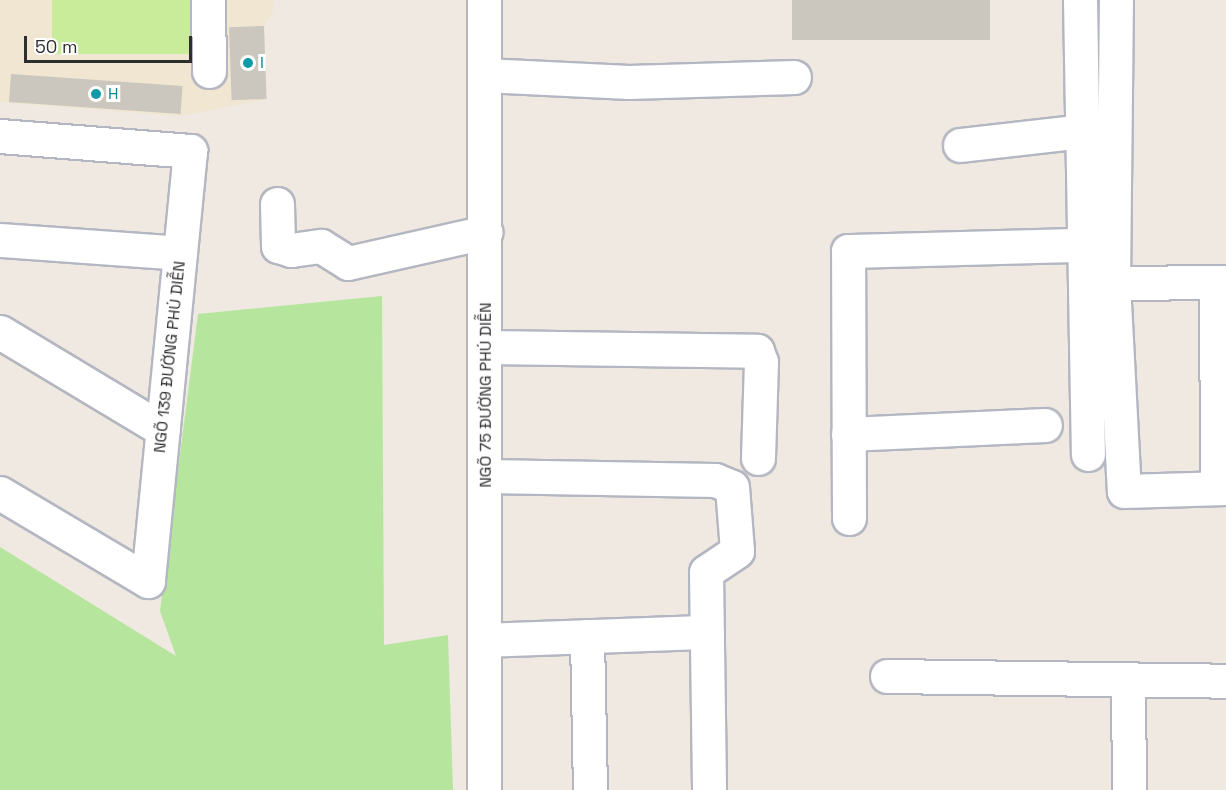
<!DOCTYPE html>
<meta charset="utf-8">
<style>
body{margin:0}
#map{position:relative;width:1226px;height:790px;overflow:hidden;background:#efe9e1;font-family:"Space Grotesk",sans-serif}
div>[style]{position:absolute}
.education>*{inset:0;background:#f0e6d1}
.green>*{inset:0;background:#b6e59e}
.pitch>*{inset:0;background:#c9ec9a;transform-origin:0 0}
.building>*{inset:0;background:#cbc7bf;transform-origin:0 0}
.roads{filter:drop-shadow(2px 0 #b4b7c1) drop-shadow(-2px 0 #b4b7c1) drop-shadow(0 2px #b4b7c1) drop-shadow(0 -2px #b4b7c1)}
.minor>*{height:33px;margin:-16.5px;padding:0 16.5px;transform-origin:16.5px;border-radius:16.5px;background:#fff}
.dots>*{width:16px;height:16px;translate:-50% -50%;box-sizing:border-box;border:3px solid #fff;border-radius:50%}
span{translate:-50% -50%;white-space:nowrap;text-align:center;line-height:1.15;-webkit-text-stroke:6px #fff;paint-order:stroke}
.culture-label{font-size:16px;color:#0d838f}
.left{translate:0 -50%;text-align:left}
.street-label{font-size:16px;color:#2e2e2e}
.scale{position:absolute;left:24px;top:36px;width:168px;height:27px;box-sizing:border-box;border:3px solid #2e2e2e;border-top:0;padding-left:8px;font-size:18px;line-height:21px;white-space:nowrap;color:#2e2e2e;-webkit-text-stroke:4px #fff;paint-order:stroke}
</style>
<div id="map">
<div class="education">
<div style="clip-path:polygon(0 0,274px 0,273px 11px,264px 26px,267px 99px,181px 116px,0 102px)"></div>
</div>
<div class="green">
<div style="clip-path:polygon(382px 296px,384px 645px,448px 635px,453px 790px,0 790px,0 547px,176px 656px,160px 611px,198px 314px)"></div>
</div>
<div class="pitch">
<div style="left:52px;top:0;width:143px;height:54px"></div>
</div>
<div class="building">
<div style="left:792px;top:0;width:198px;height:40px"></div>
<div style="left:264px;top:26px;width:73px;height:35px;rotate:88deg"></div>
<div style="left:11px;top:74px;width:172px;height:28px;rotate:4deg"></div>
</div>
<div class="roads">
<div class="minor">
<div style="left:208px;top:0;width:71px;rotate:89.2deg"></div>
<div style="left:484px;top:0;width:790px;rotate:90deg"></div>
<div style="left:1080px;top:0;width:454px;rotate:89deg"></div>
<div style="left:484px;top:75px;width:145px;rotate:2.8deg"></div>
<div style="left:629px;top:82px;width:165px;rotate:-1.7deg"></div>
<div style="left:0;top:136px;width:191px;rotate:4.5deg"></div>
<div style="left:190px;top:151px;width:432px;rotate:95.6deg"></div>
<div style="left:148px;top:581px;width:172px;rotate:-149.3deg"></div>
<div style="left:960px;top:145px;width:124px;rotate:-6.5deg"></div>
<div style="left:277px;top:204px;width:42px;rotate:88.6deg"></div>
<div style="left:278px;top:246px;width:14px;rotate:17deg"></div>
<div style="left:291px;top:250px;width:30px;rotate:-8deg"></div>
<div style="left:321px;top:246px;width:32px;rotate:32deg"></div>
<div style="left:348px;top:263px;width:141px;rotate:-12.7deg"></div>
<div style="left:0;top:240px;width:180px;rotate:4.1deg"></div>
<div style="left:1216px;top:282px;width:206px;rotate:89.7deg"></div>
<div style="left:1226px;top:282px;width:113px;rotate:179.5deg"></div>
<div style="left:1113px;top:283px;width:208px;rotate:87deg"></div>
<div style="left:1124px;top:491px;width:102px;rotate:-1.7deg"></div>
<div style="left:1113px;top:283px;width:283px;rotate:-89.4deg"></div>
<div style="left:0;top:332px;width:190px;rotate:31deg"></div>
<div style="left:487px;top:347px;width:270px;rotate:0.8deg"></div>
<div style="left:757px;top:351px;width:12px;rotate:70deg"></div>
<div style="left:761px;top:362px;width:96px;rotate:91.8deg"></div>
<div style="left:848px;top:434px;width:197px;rotate:-2.6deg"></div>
<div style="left:486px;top:476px;width:229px;rotate:1deg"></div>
<div style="left:715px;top:480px;width:18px;rotate:22deg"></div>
<div style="left:732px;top:487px;width:64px;rotate:85.5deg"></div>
<div style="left:737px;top:551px;width:37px;rotate:146deg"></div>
<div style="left:706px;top:572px;width:218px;rotate:89.2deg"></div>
<div style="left:849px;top:518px;width:267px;rotate:-90.2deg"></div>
<div style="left:848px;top:251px;width:237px;rotate:-1.5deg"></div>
<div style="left:587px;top:636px;width:154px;rotate:88.9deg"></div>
<div style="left:485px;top:640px;width:222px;rotate:-2.1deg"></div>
<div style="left:887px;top:676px;width:339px;rotate:0.8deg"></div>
<div style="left:1128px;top:681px;width:109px;rotate:89.5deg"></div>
</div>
</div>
<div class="dots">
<div style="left:248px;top:63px;background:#0f9aa8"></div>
<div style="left:96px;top:94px;background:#0f9aa8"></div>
</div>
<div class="culture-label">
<span class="left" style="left:260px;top:63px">I</span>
<span class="left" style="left:108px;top:94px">H</span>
</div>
<div class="street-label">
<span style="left:170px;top:357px;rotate:-84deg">NGÕ 139 ĐƯỜNG PHÚ DIỄN</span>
<span style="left:486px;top:395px;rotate:-90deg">NGÕ 75 ĐƯỜNG PHÚ DIỄN</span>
</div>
<div class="scale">50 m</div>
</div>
